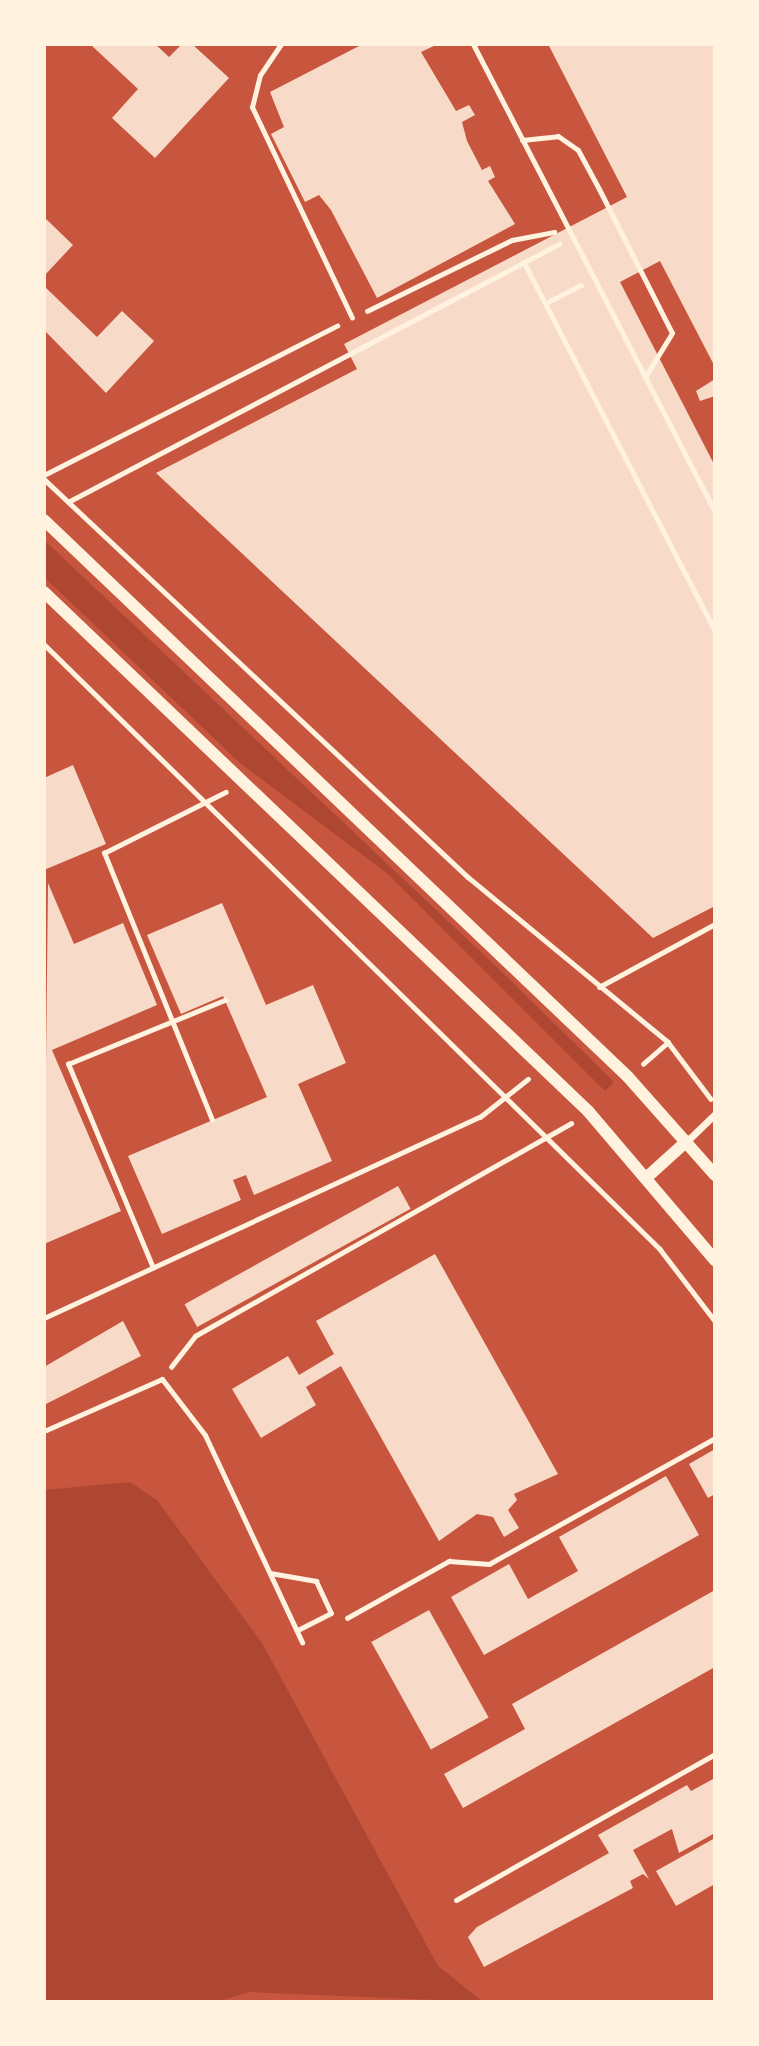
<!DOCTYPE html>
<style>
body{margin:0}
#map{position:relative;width:759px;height:2046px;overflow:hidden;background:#c8553d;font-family:Signika,sans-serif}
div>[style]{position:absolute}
.green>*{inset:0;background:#ae4732}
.building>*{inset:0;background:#f7dbc8;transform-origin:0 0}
.path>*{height:4.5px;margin:-2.25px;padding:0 2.25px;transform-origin:2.25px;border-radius:2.25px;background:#fff3e0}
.service>*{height:5px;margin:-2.5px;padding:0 2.5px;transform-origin:2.5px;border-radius:2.5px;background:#fff3e0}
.minor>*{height:7px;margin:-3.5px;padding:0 3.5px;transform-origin:3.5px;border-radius:3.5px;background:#fff3e0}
.tertiary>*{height:12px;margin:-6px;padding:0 6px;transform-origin:6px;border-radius:6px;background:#fff3e0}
span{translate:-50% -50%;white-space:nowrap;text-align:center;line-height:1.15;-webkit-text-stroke:5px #fff3e0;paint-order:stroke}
.frame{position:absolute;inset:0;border:46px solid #fff3e0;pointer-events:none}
</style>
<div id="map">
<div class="green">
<div style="clip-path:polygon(44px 540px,502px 972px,614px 1082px,605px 1091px,388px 874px,240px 763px,44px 577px)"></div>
<div style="clip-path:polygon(130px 1482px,157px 1500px,262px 1643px,438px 1966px,483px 2002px,249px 1992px,217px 2002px,44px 2002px,44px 1490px)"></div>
</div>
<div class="building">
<div style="clip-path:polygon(90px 44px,155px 44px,169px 57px,182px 44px,192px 44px,229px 78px,155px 158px,112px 118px,138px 89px)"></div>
<div style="clip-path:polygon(363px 44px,438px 44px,421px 52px,456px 111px,469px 105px,475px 115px,462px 122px,467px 141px,482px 170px,490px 166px,495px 177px,488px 181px,515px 224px,377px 298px,331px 210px,319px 195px,305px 202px,271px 134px,284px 127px,270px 92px)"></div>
<div style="clip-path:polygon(548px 44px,715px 44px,715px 367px,660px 261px,620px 282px,715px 466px,715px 906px,653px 938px,156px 473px,357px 369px,344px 344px,627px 197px)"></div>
<div style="clip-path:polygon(44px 217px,73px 245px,44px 276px)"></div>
<div style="clip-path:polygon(44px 286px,97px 337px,122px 311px,154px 341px,106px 393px,44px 330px)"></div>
<div style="clip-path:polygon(715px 379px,715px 396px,700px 401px,696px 391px)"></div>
<div style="clip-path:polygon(73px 765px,106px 844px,44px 870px,44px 778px)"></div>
<div style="clip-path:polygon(48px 883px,74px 944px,123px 923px,157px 1005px,52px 1050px,121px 1211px,44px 1244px)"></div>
<div style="clip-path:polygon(222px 903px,266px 1005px,313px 985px,346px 1063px,298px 1084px,332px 1161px,254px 1195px,246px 1175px,233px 1180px,241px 1200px,162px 1234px,128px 1156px,267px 1097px,223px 996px,181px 1014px,147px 935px)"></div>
<div style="left:398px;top:1186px;width:26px;height:244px;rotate:61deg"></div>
<div style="clip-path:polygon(435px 1254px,558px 1474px,514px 1494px,517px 1500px,508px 1510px,519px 1528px,504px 1537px,493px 1517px,477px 1514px,439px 1541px,341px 1366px,306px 1387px,316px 1405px,261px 1438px,232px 1389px,288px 1356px,299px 1375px,334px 1354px,316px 1321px)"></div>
<div style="clip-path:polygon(123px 1321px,141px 1356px,44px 1405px,44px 1367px)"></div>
<div style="clip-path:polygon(715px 1449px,715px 1494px,708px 1498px,689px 1464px)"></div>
<div style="clip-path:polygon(666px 1476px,699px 1535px,484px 1655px,451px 1597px,509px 1564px,528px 1599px,578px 1571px,559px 1537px)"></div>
<div style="clip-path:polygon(715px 1590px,715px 1667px,463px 1808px,444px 1774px,525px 1729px,512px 1704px)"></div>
<div style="left:429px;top:1610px;width:123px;height:66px;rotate:61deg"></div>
<div style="clip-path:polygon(715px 1778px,715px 1833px,679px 1853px,672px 1829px,633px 1850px,649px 1879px,643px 1874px,630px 1881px,633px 1888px,484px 1967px,468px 1937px,477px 1927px,609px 1853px,598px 1835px,687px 1785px,691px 1791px)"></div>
<div style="clip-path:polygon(715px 1838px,715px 1884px,676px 1906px,656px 1871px)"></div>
</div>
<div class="path">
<div style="left:524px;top:262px;width:415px;rotate:62.6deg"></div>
<div style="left:546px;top:303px;width:39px;rotate:-27deg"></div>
<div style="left:367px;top:311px;width:161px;rotate:-26.1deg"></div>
<div style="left:512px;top:240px;width:43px;rotate:-10.8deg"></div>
<div style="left:44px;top:475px;width:329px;rotate:-27deg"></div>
<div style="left:44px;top:479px;width:582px;rotate:43.19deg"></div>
<div style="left:468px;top:877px;width:259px;rotate:39.5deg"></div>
<div style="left:668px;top:1042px;width:71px;rotate:53deg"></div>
<div style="left:68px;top:502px;width:555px;rotate:-27.72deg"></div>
<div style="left:44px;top:644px;width:863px;rotate:44.48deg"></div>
<div style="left:660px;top:1249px;width:91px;rotate:52.6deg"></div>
<div style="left:599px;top:987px;width:132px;rotate:-28.5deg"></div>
<div style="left:643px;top:1064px;width:33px;rotate:-41deg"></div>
<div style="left:212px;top:1120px;width:288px;rotate:-112deg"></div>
<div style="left:104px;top:853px;width:136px;rotate:-26.6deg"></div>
<div style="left:153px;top:1268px;width:221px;rotate:-112.6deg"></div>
<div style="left:68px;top:1064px;width:170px;rotate:-22.2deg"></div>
<div style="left:44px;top:1318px;width:480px;rotate:-24.8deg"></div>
<div style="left:480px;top:1117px;width:61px;rotate:-38.4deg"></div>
<div style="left:171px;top:1367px;width:39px;rotate:-52deg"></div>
<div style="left:195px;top:1336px;width:432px;rotate:-29.5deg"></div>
<div style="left:347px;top:1618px;width:117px;rotate:-29.2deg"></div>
<div style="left:449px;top:1561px;width:40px;rotate:4.3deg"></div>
<div style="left:489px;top:1564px;width:259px;rotate:-29.1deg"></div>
</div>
<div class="service">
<div style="left:281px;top:44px;width:37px;rotate:124deg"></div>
<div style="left:260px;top:75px;width:33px;rotate:104deg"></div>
<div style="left:252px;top:107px;width:233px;rotate:64.6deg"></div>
<div style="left:473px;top:44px;width:527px;rotate:62.66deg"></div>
<div style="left:522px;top:140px;width:36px;rotate:-6deg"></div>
<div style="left:558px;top:136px;width:24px;rotate:35deg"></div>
<div style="left:578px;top:150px;width:44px;rotate:61.7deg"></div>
<div style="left:599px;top:189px;width:161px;rotate:63.1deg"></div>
<div style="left:672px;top:333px;width:52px;rotate:121.5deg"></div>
<div style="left:44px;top:1431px;width:129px;rotate:-23.8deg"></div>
<div style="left:162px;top:1379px;width:71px;rotate:52.5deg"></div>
<div style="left:205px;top:1435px;width:229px;rotate:64.9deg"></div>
<div style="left:270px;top:1573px;width:47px;rotate:9.9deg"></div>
<div style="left:316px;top:1581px;width:35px;rotate:65deg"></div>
<div style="left:331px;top:1613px;width:38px;rotate:153deg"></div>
<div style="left:456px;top:1900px;width:297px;rotate:-29.4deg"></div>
</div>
<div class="minor">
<div style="left:687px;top:1141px;width:39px;rotate:-44deg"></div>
</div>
<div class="tertiary">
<div style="left:44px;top:520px;width:807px;rotate:43.64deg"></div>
<div style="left:628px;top:1077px;width:131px;rotate:48.4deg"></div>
<div style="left:44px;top:592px;width:752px;rotate:43.65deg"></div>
<div style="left:588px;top:1111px;width:196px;rotate:49.6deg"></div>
<div style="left:646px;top:1178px;width:55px;rotate:-42.1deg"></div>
</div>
<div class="frame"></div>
</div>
